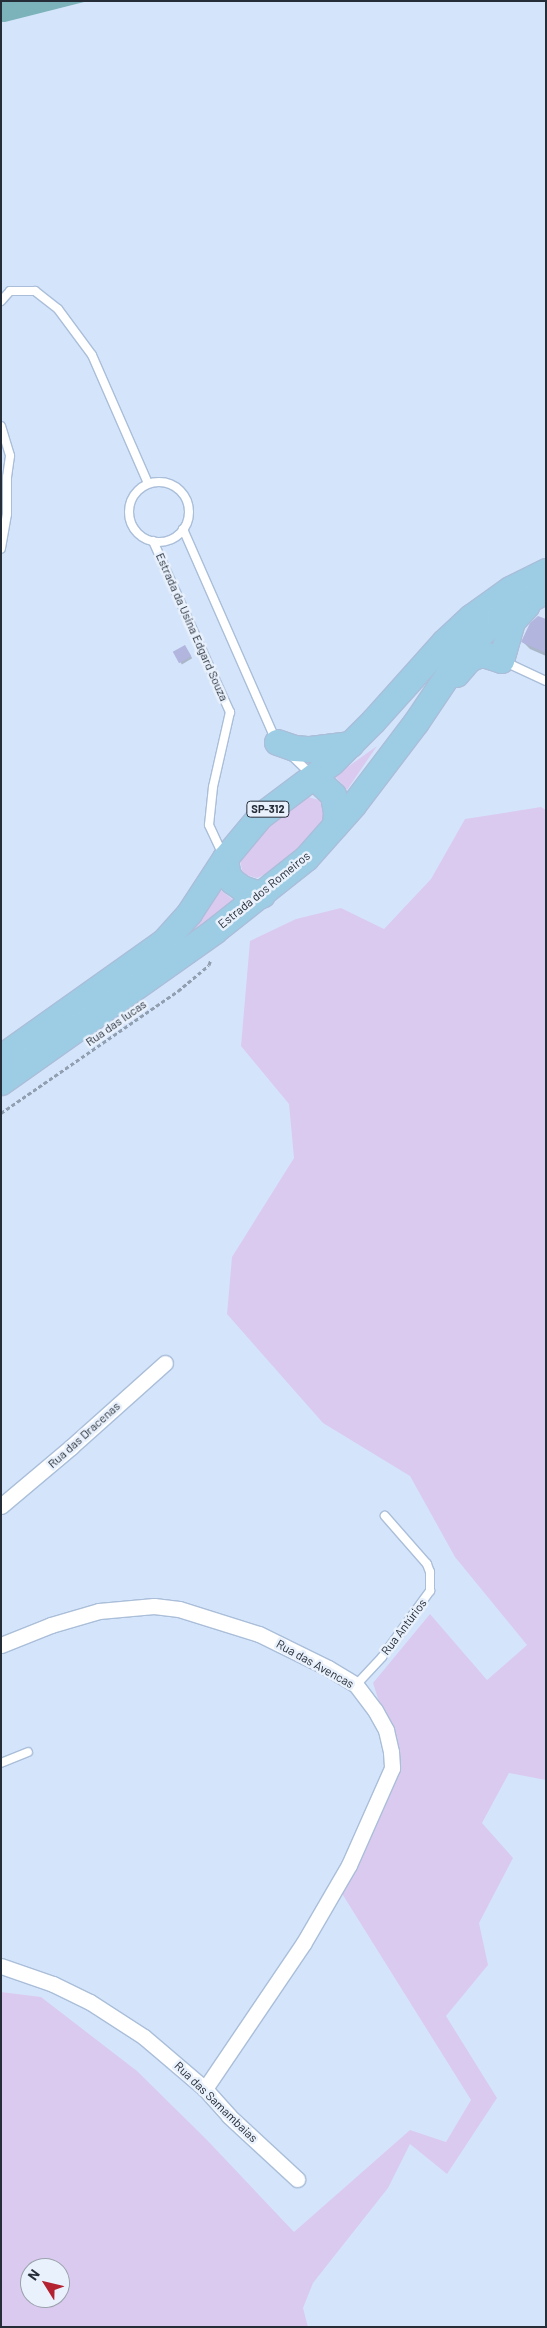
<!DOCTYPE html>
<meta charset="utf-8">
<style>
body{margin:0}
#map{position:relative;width:547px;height:2328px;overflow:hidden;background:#d4e5fb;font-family:Barlow,sans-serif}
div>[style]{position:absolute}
.green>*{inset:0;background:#dbcaef}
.water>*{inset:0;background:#7cb2b9}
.shadow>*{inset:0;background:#0003;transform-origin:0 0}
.building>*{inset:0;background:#b2b5de;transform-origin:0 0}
.path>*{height:3px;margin-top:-1.5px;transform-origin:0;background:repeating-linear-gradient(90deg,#929fb1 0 4px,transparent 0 6.5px)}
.roads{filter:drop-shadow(1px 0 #aabed9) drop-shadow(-1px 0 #aabed9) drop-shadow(0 1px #aabed9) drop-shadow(0 -1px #aabed9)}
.service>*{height:8px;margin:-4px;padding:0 4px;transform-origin:4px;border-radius:4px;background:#fff}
.service>.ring{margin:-4px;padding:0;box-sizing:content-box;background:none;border:8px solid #fff;border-radius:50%}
.minor>*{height:15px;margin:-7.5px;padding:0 7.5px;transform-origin:7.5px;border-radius:7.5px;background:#fff}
.primary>*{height:25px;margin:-12.5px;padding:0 12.5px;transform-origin:12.5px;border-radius:12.5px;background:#9dcde5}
span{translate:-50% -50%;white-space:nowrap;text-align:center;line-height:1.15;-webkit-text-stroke:5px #e9f1fc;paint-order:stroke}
.shield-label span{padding:1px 4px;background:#e9f1fc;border:1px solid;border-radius:4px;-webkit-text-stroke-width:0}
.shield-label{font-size:11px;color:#252d38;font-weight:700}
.street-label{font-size:12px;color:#252d38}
.frame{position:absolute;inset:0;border:2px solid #252d38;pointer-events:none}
.north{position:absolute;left:20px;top:2258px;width:50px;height:50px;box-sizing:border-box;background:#e9f1fc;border:1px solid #9ba3ae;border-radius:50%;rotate:306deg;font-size:14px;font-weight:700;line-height:20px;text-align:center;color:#252d38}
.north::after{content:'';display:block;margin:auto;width:18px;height:22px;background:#b42231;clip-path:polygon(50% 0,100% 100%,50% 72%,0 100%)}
</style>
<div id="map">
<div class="green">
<div style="clip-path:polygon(377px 746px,347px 790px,335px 776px)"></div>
<div style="clip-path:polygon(308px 797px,319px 800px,323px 805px,324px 820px,299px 848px,268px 873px,257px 878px,243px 874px,240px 861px,246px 849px,267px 824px)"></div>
<div style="clip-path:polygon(evenodd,541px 807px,546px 810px,546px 1780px,509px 1773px,482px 1823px,513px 1858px,479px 1923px,488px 1965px,446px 2016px,497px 2098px,447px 2174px,410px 2144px,388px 2188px,313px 2283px,303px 2308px,308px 2327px,1px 2327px,1px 1992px,41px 1997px,137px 2071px,207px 2140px,294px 2232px,410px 2130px,446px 2142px,471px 2100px,341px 1892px,399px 1764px,373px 1683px,430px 1614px,487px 1680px,527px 1645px,455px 1557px,410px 1476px,323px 1423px,227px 1314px,232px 1257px,294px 1158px,289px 1104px,241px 1046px,250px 941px,296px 919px,341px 908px,384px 929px,431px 879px,465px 819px,541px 807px,30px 2268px,60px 2268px,60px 2298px,30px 2298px,30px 2268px)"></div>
<div style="clip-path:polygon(218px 888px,237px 903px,179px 945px,194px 925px)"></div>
</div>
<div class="water">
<div style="clip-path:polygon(1px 1px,88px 1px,5px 22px,1px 22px)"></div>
</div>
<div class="shadow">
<div style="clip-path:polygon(546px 620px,546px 656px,530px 649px,523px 642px)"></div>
<div style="left:186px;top:648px;width:12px;height:12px;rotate:59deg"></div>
</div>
<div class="building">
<div style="clip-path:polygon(538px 616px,546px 619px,546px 653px,521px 642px,530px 623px)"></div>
<div style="left:185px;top:645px;width:13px;height:14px;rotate:61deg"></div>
</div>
<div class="path">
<div style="left:1px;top:1113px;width:215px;rotate:-34.6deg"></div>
<div style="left:178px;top:991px;width:40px;rotate:-40deg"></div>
<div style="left:209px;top:965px;width:6px;rotate:-72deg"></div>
</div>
<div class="roads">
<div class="service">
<div style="left:1px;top:301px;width:13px;rotate:-48deg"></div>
<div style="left:10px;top:291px;width:25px"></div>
<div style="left:35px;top:291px;width:29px;rotate:38deg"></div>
<div style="left:58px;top:309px;width:57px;rotate:53.5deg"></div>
<div style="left:92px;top:355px;width:140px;rotate:66.4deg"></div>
<div style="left:1px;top:426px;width:31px;rotate:73deg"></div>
<div style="left:10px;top:456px;width:21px;rotate:98deg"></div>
<div style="left:7px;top:477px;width:37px;rotate:90deg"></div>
<div style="left:7px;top:514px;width:35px;rotate:100deg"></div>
<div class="ring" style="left:129px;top:482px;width:52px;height:52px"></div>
<div style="left:183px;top:529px;width:229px;rotate:66.3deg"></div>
<div style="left:153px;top:541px;width:188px;rotate:65.8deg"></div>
<div style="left:230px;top:712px;width:77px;rotate:102.8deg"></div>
<div style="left:213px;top:787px;width:38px;rotate:96deg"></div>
<div style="left:209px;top:825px;width:33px;rotate:65deg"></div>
<div style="left:503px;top:661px;width:47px;rotate:24.9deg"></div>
<div style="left:290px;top:754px;width:29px;rotate:44deg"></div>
<div style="left:356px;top:1685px;width:38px;rotate:-47deg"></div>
<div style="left:382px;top:1657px;width:82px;rotate:-54deg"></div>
<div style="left:430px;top:1591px;width:19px;rotate:-90deg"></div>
<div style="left:430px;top:1572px;width:9px;rotate:-111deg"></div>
<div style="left:427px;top:1564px;width:64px;rotate:-131.2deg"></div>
<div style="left:1px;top:1763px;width:29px;rotate:-22deg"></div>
</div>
<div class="minor">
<div style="left:1px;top:1506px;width:92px;rotate:-40.1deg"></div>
<div style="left:71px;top:1447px;width:126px;rotate:-41.8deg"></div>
<div style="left:1px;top:1645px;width:54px;rotate:-21.8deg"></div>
<div style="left:51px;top:1625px;width:50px;rotate:-16.3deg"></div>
<div style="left:99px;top:1611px;width:55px;rotate:-5.2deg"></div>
<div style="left:154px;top:1606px;width:25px;rotate:7deg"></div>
<div style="left:179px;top:1609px;width:84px;rotate:17.4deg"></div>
<div style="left:259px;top:1634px;width:77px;rotate:26.2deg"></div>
<div style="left:328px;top:1668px;width:33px;rotate:31deg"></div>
<div style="left:356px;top:1685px;width:31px;rotate:53deg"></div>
<div style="left:375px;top:1710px;width:23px;rotate:61deg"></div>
<div style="left:386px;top:1730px;width:23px;rotate:77deg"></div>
<div style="left:391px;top:1752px;width:16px;rotate:86deg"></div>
<div style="left:392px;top:1768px;width:106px;rotate:113.9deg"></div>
<div style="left:349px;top:1865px;width:91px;rotate:120.2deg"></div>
<div style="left:303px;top:1944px;width:175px;rotate:124.1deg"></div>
<div style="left:1px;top:1966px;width:55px;rotate:19.1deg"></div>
<div style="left:53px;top:1984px;width:41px;rotate:25.9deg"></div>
<div style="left:90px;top:2002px;width:64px;rotate:32.9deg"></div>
<div style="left:144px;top:2037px;width:80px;rotate:40.4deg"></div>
<div style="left:205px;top:2089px;width:36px;rotate:48deg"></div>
<div style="left:229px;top:2116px;width:93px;rotate:42.8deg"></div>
</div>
<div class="primary">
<div style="left:456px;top:674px;width:18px;rotate:-49deg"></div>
<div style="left:468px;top:660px;width:8px;rotate:-30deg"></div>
<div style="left:475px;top:656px;width:8px;rotate:-14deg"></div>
<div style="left:483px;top:654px;width:19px;rotate:18deg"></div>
<div style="left:501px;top:660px;width:41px;rotate:-74.2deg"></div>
<div style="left:512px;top:621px;width:21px;rotate:-47deg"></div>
<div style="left:277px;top:742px;width:18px;rotate:19deg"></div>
<div style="left:294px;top:748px;width:16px;rotate:4deg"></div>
<div style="left:310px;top:749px;width:41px;rotate:-7deg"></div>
<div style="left:314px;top:777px;width:26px;rotate:43deg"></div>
<div style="left:333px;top:795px;width:17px;rotate:80deg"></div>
<div style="left:336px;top:812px;width:13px;rotate:94deg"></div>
<div style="left:225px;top:858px;width:15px;rotate:82deg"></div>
<div style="left:227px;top:873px;width:9px;rotate:58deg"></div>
<div style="left:232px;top:881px;width:12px;rotate:35deg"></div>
<div style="left:242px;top:888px;width:21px;rotate:19deg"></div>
<div style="left:1px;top:1057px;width:200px;rotate:-35.4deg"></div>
<div style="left:164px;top:941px;width:38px;rotate:-48deg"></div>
<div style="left:189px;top:913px;width:66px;rotate:-56.8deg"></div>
<div style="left:225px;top:858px;width:55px;rotate:-50.2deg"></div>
<div style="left:260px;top:816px;width:90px;rotate:-36.9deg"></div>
<div style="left:332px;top:762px;width:58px;rotate:-45deg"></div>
<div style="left:373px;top:721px;width:106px;rotate:-48.1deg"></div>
<div style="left:444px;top:642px;width:37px;rotate:-43deg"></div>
<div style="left:471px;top:617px;width:48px;rotate:-35.7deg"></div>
<div style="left:510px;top:589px;width:40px;rotate:-26.6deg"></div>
<div style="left:1px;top:1082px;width:261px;rotate:-35.3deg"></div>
<div style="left:214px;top:931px;width:117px;rotate:-38.4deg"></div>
<div style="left:306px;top:858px;width:71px;rotate:-48.4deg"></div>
<div style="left:353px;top:805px;width:104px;rotate:-52.8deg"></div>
<div style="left:416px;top:722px;width:92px;rotate:-56.1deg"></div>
<div style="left:467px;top:646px;width:43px;rotate:-42.2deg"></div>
<div style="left:499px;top:617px;width:54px;rotate:-29.9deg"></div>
</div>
</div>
<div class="shield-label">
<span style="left:268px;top:809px">SP-312</span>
</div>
<div class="street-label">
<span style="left:192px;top:627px;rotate:66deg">Estrada da Usina Edgard Souza</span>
<span style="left:264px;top:890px;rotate:-39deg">Estrada dos Romeiros</span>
<span style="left:116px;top:1023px;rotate:-35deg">Rua das Iucas</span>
<span style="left:84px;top:1435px;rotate:-42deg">Rua das Dracenas</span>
<span style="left:404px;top:1627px;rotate:-53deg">Rua Antúrios</span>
<span style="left:315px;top:1664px;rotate:29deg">Rua das Avencas</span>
<span style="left:216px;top:2102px;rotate:44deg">Rua das Samambaias</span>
</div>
<div class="frame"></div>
<div class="north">N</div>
</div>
